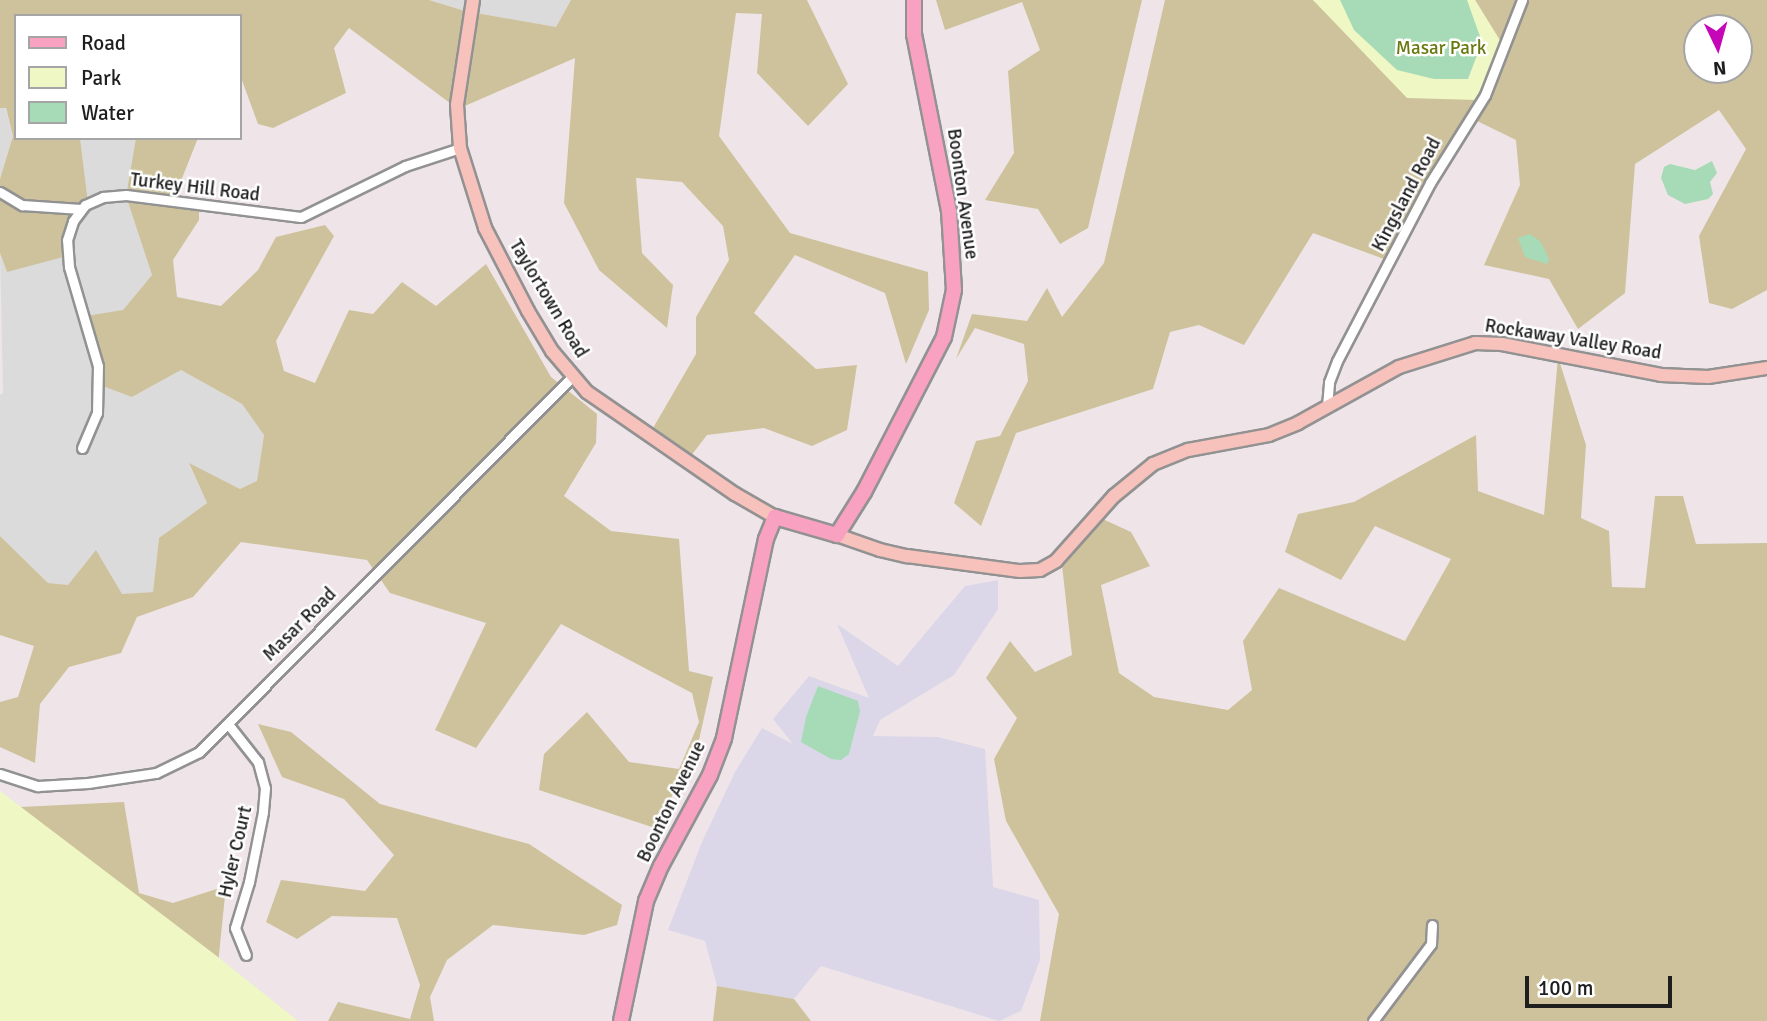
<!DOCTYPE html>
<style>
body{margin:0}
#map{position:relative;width:1767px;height:1021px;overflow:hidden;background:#efe5e8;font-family:Signika,sans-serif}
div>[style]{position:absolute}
.residential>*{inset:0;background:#dcdbdc}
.industrial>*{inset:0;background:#dbd7e8}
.forest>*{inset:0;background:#cdc29b}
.park>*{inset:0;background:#eff7c4}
.water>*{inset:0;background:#a7dbb7}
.roads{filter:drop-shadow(2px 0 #929292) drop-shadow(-2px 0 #929292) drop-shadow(0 2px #929292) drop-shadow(0 -2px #929292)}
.street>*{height:9px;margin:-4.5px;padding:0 4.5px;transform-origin:4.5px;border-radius:4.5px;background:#fff}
.secondary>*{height:12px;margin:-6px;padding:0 6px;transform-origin:6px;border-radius:6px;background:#f7c2bb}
.primary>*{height:14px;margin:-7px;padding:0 7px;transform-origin:7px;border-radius:7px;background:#f8a1c0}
span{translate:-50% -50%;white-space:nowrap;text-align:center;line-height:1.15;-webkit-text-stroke:5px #fff;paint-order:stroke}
.park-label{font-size:19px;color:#69790f}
.street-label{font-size:19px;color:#1e1e1e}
.legend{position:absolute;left:14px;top:14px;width:228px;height:126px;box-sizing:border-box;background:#fff;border:2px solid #a5a5a5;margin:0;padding:9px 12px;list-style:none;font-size:21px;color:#1e1e1e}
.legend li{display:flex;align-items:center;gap:14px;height:35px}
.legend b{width:35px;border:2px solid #a5a5a5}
.north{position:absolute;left:1683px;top:14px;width:70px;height:70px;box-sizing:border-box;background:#fff;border:2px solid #a5a5a5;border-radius:50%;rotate:175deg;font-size:19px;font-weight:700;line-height:28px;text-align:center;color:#1e1e1e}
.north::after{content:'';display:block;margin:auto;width:24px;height:32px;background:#c607b7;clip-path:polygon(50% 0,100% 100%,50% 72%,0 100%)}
.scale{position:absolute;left:1525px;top:976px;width:147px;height:32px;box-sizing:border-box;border:4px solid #1e1e1e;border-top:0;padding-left:9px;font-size:21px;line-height:24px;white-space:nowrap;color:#1e1e1e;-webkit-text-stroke:5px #fff;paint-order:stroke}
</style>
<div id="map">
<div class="residential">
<div style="clip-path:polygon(429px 0,571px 0,556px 27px,465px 11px)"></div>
<div style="clip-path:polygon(5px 107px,13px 136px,0 179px,0 108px)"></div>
<div style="clip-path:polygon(80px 138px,136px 138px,126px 196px,152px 275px,123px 310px,132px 397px,181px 370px,242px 404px,264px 435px,257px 482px,240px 489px,189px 464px,207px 503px,159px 538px,153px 592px,122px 594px,48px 583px,0 536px,0 395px,3px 393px,0 253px,7px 272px,88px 202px)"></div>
</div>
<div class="industrial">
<div style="clip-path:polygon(998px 580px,998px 609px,954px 675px,880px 720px,873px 736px,938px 737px,985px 749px,993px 887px,1039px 900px,1040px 960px,1021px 1011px,999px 1021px,821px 966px,794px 999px,717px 986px,705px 941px,668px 930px,702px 842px,735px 772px,762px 728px,793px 744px,773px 719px,809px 676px,869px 698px,837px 624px,898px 666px,965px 586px)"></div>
</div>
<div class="forest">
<div style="clip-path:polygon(0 0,429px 0,465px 11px,556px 27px,571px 0,807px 0,848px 84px,808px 126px,757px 73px,762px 14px,736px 13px,719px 136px,790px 233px,928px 272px,929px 310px,906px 364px,885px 293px,795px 255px,754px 313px,816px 369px,857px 365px,847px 430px,812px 446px,764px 428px,707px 435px,687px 461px,649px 435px,696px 354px,696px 317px,729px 260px,723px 226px,682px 182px,636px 178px,642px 253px,673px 285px,667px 328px,599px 270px,564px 203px,575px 58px,458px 109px,349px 28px,334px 48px,346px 93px,273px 128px,258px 124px,240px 75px,240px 16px,16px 16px,16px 138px,80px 138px,88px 202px,67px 256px,7px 272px,0 253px,0 179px,13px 136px,6px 108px,0 108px)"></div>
<div style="clip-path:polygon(936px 0,1142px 0,1088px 228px,1060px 244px,1038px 209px,985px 200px,1014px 153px,1008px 71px,1040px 50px,1022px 2px,945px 30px)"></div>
<div style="clip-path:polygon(evenodd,1165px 0,1313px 0,1330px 15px,1504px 47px,1475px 0,1767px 0,1767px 290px,1732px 309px,1709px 303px,1699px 236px,1746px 149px,1719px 110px,1635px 164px,1625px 293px,1578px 329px,1549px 279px,1484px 265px,1520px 185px,1516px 140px,1473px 119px,1395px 263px,1313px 233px,1244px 345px,1199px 325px,1170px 332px,1153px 389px,1016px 433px,981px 526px,954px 503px,976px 441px,1000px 436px,1028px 381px,1024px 344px,975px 328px,956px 359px,972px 314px,1027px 321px,1047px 288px,1062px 317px,1104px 263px,1165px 0,1697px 28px,1739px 28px,1739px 70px,1697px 70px,1697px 28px)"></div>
<div style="clip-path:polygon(136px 138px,198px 138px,173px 201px,199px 206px,199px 220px,173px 260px,177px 297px,221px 306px,258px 270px,276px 237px,325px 225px,334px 236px,276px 341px,284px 371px,315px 383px,349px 310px,373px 314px,402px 282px,436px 306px,486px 264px,551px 377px,597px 414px,596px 443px,564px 496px,611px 531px,679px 539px,689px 671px,713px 677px,697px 749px,655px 828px,539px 790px,544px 754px,587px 712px,629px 762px,679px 769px,699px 722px,692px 693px,561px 624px,476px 748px,435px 730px,486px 623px,390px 593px,367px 560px,241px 542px,193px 597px,137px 617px,121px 653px,69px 667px,40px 704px,35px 763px,0 747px,0 702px,18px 697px,34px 646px,0 635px,0 536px,48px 583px,68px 585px,96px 550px,122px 594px,153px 592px,159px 538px,207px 503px,189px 463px,240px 489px,257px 481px,264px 435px,242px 404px,181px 370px,132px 397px,100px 385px,86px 316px,123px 310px,152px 275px,126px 196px)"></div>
<div style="clip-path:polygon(1558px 357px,1586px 445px,1581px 518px,1609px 531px,1612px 587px,1645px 588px,1655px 496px,1683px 496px,1696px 544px,1767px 543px,1767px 1021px,1040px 1021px,1059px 914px,1006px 821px,994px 759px,1017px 718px,986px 678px,1010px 641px,1035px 672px,1072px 655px,1061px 556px,1096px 516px,1131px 532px,1150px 566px,1101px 585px,1119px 673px,1154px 697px,1228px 710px,1252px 690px,1243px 641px,1279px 588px,1405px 641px,1451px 559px,1375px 526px,1341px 580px,1285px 552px,1298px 514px,1354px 502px,1476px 435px,1478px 491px,1544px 515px)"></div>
<div style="clip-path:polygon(258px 724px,291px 732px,380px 804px,529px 844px,622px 905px,617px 925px,584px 935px,493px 925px,447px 960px,430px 997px,434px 1021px,328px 1021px,338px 1002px,410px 1019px,420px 985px,397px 918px,332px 916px,297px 939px,266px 922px,281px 880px,365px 891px,394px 855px,344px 799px,282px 777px)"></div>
<div style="clip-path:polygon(124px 802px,139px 893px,173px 903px,226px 886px,217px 974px,0 1021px,0 808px)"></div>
<div style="clip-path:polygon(717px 986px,794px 999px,811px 1021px,713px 1021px)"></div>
</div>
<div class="park">
<div style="clip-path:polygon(1313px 0,1475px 0,1504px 47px,1477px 100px,1407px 98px)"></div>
<div style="clip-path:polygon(0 791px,218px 957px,298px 1021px,0 1021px)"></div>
</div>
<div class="water">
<div style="clip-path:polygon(1340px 0,1467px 0,1482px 42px,1468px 79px,1434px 79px,1397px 70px,1354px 30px)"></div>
<div style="clip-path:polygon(1712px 161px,1717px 173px,1710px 182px,1713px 194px,1708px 199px,1685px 204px,1668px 195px,1661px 178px,1664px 167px,1670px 164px,1695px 170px)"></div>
<div style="clip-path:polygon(1530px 234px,1541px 242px,1549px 259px,1547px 264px,1525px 257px,1518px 238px)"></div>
<div style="clip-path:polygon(818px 686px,858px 701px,860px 711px,849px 754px,841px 760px,831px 759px,801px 742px,806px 717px)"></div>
</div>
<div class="roads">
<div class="street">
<div style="left:0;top:192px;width:26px;rotate:31deg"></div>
<div style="left:22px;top:205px;width:59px;rotate:3.9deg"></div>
<div style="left:1327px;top:406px;width:24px;rotate:-85deg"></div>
<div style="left:1329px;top:382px;width:22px;rotate:-69deg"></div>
<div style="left:1337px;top:361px;width:201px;rotate:-62.4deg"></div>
<div style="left:1430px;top:183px;width:104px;rotate:-58deg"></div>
<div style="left:1485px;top:95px;width:102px;rotate:-68.7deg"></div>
<div style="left:82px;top:448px;width:38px;rotate:-67deg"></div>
<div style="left:97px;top:413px;width:47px;rotate:-88.8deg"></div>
<div style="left:98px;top:366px;width:103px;rotate:-106.3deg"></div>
<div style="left:69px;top:267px;width:27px;rotate:-94deg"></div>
<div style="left:67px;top:240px;width:20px;rotate:-72deg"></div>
<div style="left:73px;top:221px;width:20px;rotate:-53deg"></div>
<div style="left:85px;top:205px;width:20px;rotate:-24deg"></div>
<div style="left:103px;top:197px;width:23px;rotate:-5deg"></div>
<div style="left:126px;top:195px;width:176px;rotate:7.2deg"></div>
<div style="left:301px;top:217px;width:116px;rotate:-26.1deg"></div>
<div style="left:405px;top:166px;width:58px;rotate:-18.1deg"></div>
<div style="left:228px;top:724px;width:48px;rotate:51.7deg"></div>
<div style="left:258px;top:762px;width:27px;rotate:75deg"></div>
<div style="left:265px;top:788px;width:24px;rotate:95deg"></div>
<div style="left:263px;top:812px;width:71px;rotate:101.3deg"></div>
<div style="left:249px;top:882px;width:48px;rotate:106.9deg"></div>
<div style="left:235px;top:928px;width:29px;rotate:68deg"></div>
<div style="left:0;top:774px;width:40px;rotate:18deg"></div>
<div style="left:38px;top:786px;width:50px;rotate:-3.4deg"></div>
<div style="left:88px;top:783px;width:69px;rotate:-8.4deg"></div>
<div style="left:156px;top:773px;width:48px;rotate:-26deg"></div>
<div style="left:199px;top:752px;width:529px;rotate:-45.15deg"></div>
<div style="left:1373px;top:1021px;width:96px;rotate:-53deg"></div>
<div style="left:1431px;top:944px;width:19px;rotate:-87deg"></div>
</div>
<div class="secondary">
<div style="left:473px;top:0;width:106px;rotate:98.7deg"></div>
<div style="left:457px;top:105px;width:43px;rotate:86deg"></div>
<div style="left:460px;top:148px;width:84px;rotate:72.6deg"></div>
<div style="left:485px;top:228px;width:93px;rotate:62.6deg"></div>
<div style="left:528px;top:311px;width:47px;rotate:59deg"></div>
<div style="left:552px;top:351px;width:54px;rotate:49.5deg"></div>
<div style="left:587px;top:392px;width:180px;rotate:34.6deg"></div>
<div style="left:735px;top:494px;width:46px;rotate:29.9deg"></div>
<div style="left:837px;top:535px;width:46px;rotate:19.2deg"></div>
<div style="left:880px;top:550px;width:28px;rotate:13deg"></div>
<div style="left:907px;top:556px;width:114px;rotate:7.6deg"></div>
<div style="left:1020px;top:571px;width:20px;rotate:-3deg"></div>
<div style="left:1040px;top:570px;width:18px;rotate:-29deg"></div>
<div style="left:1056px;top:561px;width:87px;rotate:-48.3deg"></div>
<div style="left:1114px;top:496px;width:50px;rotate:-39.4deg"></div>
<div style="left:1153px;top:464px;width:38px;rotate:-22deg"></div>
<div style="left:1188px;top:450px;width:82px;rotate:-10.5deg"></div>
<div style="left:1269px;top:435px;width:31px;rotate:-22deg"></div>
<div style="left:1298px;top:423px;width:115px;rotate:-29deg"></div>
<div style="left:1399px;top:367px;width:80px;rotate:-17.5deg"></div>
<div style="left:1475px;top:343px;width:27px;rotate:2deg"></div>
<div style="left:1502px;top:344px;width:162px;rotate:11deg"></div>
<div style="left:1661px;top:375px;width:47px;rotate:2.4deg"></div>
<div style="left:1708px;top:377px;width:60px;rotate:-8.7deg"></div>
</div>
<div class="primary">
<div style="left:621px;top:1021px;width:123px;rotate:-78.2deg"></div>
<div style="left:646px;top:901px;width:38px;rotate:-67deg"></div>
<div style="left:661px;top:866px;width:103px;rotate:-61.7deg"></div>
<div style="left:710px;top:775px;width:40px;rotate:-69deg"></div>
<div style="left:724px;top:738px;width:203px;rotate:-78.1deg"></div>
<div style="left:766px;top:539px;width:24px;rotate:-68deg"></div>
<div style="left:775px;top:517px;width:65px;rotate:16.2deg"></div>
<div style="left:837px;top:535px;width:51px;rotate:-57.9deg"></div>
<div style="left:864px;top:492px;width:174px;rotate:-62.7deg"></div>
<div style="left:944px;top:337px;width:48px;rotate:-78deg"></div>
<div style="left:954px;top:290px;width:79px;rotate:-93.6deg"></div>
<div style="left:949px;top:211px;width:180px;rotate:-101.2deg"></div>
<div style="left:914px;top:34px;width:34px;rotate:-90deg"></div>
</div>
</div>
<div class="park-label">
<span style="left:1441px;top:49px">Masar Park</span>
</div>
<div class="street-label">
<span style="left:195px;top:188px;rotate:7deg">Turkey Hill Road</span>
<span style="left:962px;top:194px;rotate:82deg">Boonton Avenue</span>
<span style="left:1407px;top:195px;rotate:-62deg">Kingsland Road</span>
<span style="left:548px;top:299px;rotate:59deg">Taylortown Road</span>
<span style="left:1573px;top:340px;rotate:9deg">Rockaway Valley Road</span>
<span style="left:300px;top:625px;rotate:-45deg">Masar Road</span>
<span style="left:672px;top:802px;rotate:-64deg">Boonton Avenue</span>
<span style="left:236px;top:852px;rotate:-77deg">Hyler Court</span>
</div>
<ul class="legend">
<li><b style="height:9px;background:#f8a1c0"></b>Road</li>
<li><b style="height:19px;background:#eff7c4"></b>Park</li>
<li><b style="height:19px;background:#a7dbb7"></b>Water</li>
</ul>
<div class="north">N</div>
<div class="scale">100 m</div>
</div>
